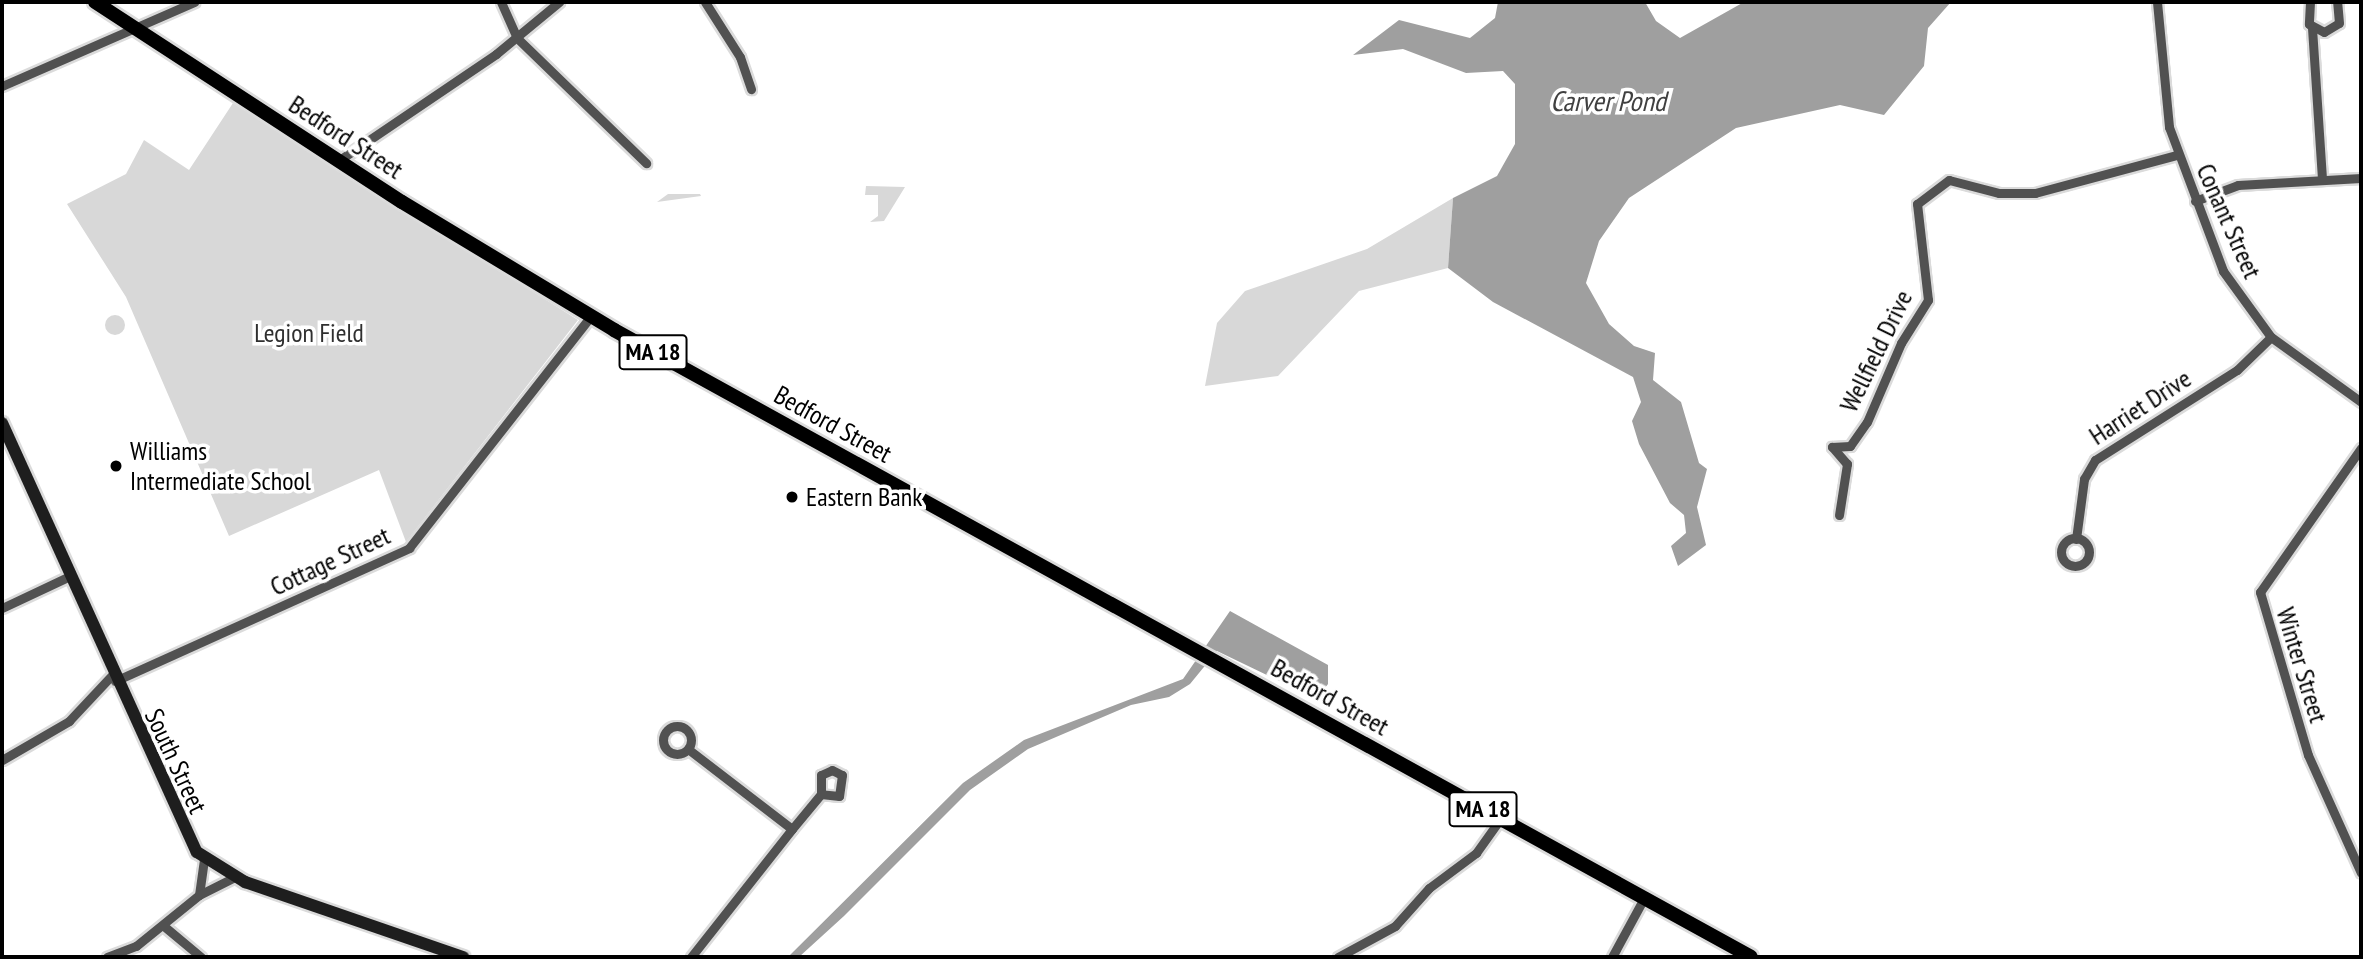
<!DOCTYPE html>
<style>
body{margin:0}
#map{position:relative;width:2363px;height:959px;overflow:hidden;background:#fff;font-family:"PT Sans Narrow",sans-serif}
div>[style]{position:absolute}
.green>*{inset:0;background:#d8d8d8}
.round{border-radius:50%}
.water>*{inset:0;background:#9f9f9f}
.roads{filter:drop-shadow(2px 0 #dbdbdb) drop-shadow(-2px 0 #dbdbdb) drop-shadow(0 2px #dbdbdb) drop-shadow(0 -2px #dbdbdb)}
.street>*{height:9px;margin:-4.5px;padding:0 4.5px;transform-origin:4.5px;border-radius:4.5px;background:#515151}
.street>.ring{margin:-4.5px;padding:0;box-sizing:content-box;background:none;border:9px solid #515151;border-radius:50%}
.secondary>*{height:12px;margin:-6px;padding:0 6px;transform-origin:6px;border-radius:6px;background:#1e1e1e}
.primary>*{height:14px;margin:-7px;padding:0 7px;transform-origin:7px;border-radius:7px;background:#000}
.dots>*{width:19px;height:19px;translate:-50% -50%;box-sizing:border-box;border:4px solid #fff;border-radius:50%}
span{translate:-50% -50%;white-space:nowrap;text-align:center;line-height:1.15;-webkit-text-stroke:7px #fff;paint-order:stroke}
.shield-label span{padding:2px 5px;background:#fff;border:2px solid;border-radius:5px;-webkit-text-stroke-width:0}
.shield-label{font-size:24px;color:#000;font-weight:700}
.street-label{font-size:26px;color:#000}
.park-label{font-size:26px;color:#2f2f2f}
.poi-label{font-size:26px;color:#000}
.left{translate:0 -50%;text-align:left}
.water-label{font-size:28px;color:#404040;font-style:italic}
.frame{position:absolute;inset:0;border:4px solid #000;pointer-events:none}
</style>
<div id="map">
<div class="green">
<div style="clip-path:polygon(233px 103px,578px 320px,406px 542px,379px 470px,229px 536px,126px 297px,67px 204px,126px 174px,144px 140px,189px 170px)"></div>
<div style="clip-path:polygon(866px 186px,905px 187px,884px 221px,870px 222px,878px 216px,878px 195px,865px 195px)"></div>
<div style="clip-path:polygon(668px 194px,700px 194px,701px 196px,657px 202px)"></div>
<div style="clip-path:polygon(1453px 198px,1448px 268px,1359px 291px,1278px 376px,1205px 386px,1217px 323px,1245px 291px,1367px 249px)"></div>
<div class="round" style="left:105px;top:315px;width:20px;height:20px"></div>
</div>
<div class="water">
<div style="clip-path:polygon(1498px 2px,1645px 2px,1656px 21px,1680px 38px,1744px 2px,1951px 2px,1928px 28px,1924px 66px,1884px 115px,1840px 105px,1736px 128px,1629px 198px,1599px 241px,1586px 283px,1609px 324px,1634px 346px,1655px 353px,1653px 380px,1681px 402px,1699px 463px,1707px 469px,1697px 507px,1706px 545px,1678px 566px,1671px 546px,1686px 533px,1684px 515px,1670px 503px,1639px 444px,1632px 421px,1641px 402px,1633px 377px,1493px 302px,1448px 268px,1453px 198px,1497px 176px,1515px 144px,1515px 84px,1503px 71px,1466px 73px,1403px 49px,1353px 55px,1399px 20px,1470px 38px,1495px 18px)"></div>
<div style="clip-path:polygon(1230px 611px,1328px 665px,1328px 684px,1317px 699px,1217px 651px,1190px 684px,1169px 697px,1131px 705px,1028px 749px,970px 790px,844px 916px,799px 957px,788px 957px,963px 783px,1024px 740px,1183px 679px)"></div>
</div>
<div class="roads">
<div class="street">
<div style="left:501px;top:2px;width:39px;rotate:66deg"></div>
<div style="left:517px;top:38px;width:180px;rotate:44.1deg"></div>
<div style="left:705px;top:2px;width:65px;rotate:57.5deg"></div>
<div style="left:740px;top:57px;width:34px;rotate:71deg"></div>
<div style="left:2157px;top:2px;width:126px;rotate:84.5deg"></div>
<div style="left:2169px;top:127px;width:154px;rotate:69.4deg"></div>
<div style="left:2223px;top:271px;width:82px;rotate:54deg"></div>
<div style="left:2271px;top:337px;width:111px;rotate:35.8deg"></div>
<div style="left:2310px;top:2px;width:22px;rotate:93deg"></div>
<div style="left:2309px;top:24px;width:17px;rotate:28deg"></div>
<div style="left:2324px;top:32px;width:17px;rotate:-31deg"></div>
<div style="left:2339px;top:23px;width:21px;rotate:-95deg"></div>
<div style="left:2312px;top:28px;width:152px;rotate:86.2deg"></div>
<div style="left:2px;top:86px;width:210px;rotate:-23.6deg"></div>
<div style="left:338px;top:161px;width:191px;rotate:-34.1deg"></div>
<div style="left:496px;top:54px;width:82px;rotate:-39.5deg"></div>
<div style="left:2195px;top:201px;width:46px;rotate:-20.4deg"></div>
<div style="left:2238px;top:185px;width:123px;rotate:-3.3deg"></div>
<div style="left:2361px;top:448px;width:176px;rotate:125deg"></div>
<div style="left:2260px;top:592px;width:170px;rotate:73.6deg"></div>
<div style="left:2308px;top:755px;width:129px;rotate:65.8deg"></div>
<div style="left:1839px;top:515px;width:52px;rotate:-81.1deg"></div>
<div style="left:1847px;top:464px;width:23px;rotate:-131deg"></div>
<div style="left:1832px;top:447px;width:18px;rotate:-3deg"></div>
<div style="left:1850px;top:446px;width:29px;rotate:-55deg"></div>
<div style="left:1867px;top:422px;width:86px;rotate:-66.7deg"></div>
<div style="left:1901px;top:343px;width:51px;rotate:-57.9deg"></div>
<div style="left:1928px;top:300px;width:97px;rotate:-96.5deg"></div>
<div style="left:1917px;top:204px;width:40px;rotate:-37deg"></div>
<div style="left:1949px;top:180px;width:52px;rotate:14.6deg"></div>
<div style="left:1999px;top:193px;width:36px"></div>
<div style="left:2035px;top:193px;width:147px;rotate:-15deg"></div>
<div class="ring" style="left:2061px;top:538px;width:19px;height:19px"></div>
<div style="left:2076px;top:539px;width:61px;rotate:-82.4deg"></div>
<div style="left:2084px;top:479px;width:22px;rotate:-60deg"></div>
<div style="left:2095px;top:460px;width:168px;rotate:-32.4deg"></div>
<div style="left:2237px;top:370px;width:47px;rotate:-44.1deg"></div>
<div style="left:2px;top:608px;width:73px;rotate:-25.2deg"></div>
<div style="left:115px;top:681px;width:323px;rotate:-24.3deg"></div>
<div style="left:409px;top:548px;width:295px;rotate:-51.9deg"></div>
<div class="ring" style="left:663px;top:726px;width:19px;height:19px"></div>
<div style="left:688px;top:749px;width:131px;rotate:37.6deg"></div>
<div style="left:792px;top:829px;width:163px;rotate:128.3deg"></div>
<div style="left:2px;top:760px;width:78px;rotate:-30.2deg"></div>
<div style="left:69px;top:721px;width:63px;rotate:-46.9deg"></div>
<div style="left:792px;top:829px;width:45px;rotate:-50.4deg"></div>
<div style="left:821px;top:794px;width:19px;rotate:-90deg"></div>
<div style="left:821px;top:775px;width:12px;rotate:-24deg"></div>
<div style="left:832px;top:770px;width:11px;rotate:27deg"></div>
<div style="left:842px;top:775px;width:21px;rotate:98deg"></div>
<div style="left:839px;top:796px;width:18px;rotate:-174deg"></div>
<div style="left:199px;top:895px;width:36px;rotate:-82deg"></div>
<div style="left:165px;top:927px;width:47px;rotate:39.8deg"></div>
<div style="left:107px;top:957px;width:31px;rotate:-21deg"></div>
<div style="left:136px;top:946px;width:81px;rotate:-39deg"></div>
<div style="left:199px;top:895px;width:40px;rotate:-26.6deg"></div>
<div style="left:1338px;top:957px;width:65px;rotate:-28.5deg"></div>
<div style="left:1395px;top:926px;width:51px;rotate:-48.2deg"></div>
<div style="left:1429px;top:888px;width:59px;rotate:-36.7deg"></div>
<div style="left:1476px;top:853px;width:43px;rotate:-54.5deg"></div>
<div style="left:1612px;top:957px;width:67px;rotate:-61.5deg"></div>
</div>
<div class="secondary">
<div style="left:2px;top:423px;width:471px;rotate:65.6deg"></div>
<div style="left:197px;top:852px;width:57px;rotate:32deg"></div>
<div style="left:245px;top:882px;width:231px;rotate:19deg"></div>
</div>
<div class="primary">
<div style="left:95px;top:2px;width:366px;rotate:33.1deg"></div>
<div style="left:402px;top:202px;width:248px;rotate:31.1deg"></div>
<div style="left:614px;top:330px;width:1298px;rotate:28.87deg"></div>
</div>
</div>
<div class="dots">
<div style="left:116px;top:466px;background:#000"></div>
<div style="left:792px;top:497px;background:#000"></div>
</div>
<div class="shield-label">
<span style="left:653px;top:352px">MA 18</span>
<span style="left:1483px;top:809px">MA 18</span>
</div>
<div class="street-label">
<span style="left:346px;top:137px;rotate:33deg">Bedford Street</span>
<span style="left:2229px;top:221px;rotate:66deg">Conant Street</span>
<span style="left:1876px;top:351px;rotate:-64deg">Wellfield Drive</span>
<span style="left:2140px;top:407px;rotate:-33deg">Harriet Drive</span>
<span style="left:833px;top:424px;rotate:29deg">Bedford Street</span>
<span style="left:330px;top:561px;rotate:-25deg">Cottage Street</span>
<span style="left:2302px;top:665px;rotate:73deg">Winter Street</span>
<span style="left:1330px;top:697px;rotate:29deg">Bedford Street</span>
<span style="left:176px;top:761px;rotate:65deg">South Street</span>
</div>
<div class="park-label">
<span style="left:309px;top:333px">Legion Field</span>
</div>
<div class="poi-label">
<span class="left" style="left:130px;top:466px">Williams<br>Intermediate School</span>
<span class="left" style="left:806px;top:497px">Eastern Bank</span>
</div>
<div class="water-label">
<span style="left:1608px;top:101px">Carver Pond</span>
</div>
<div class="frame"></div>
</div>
